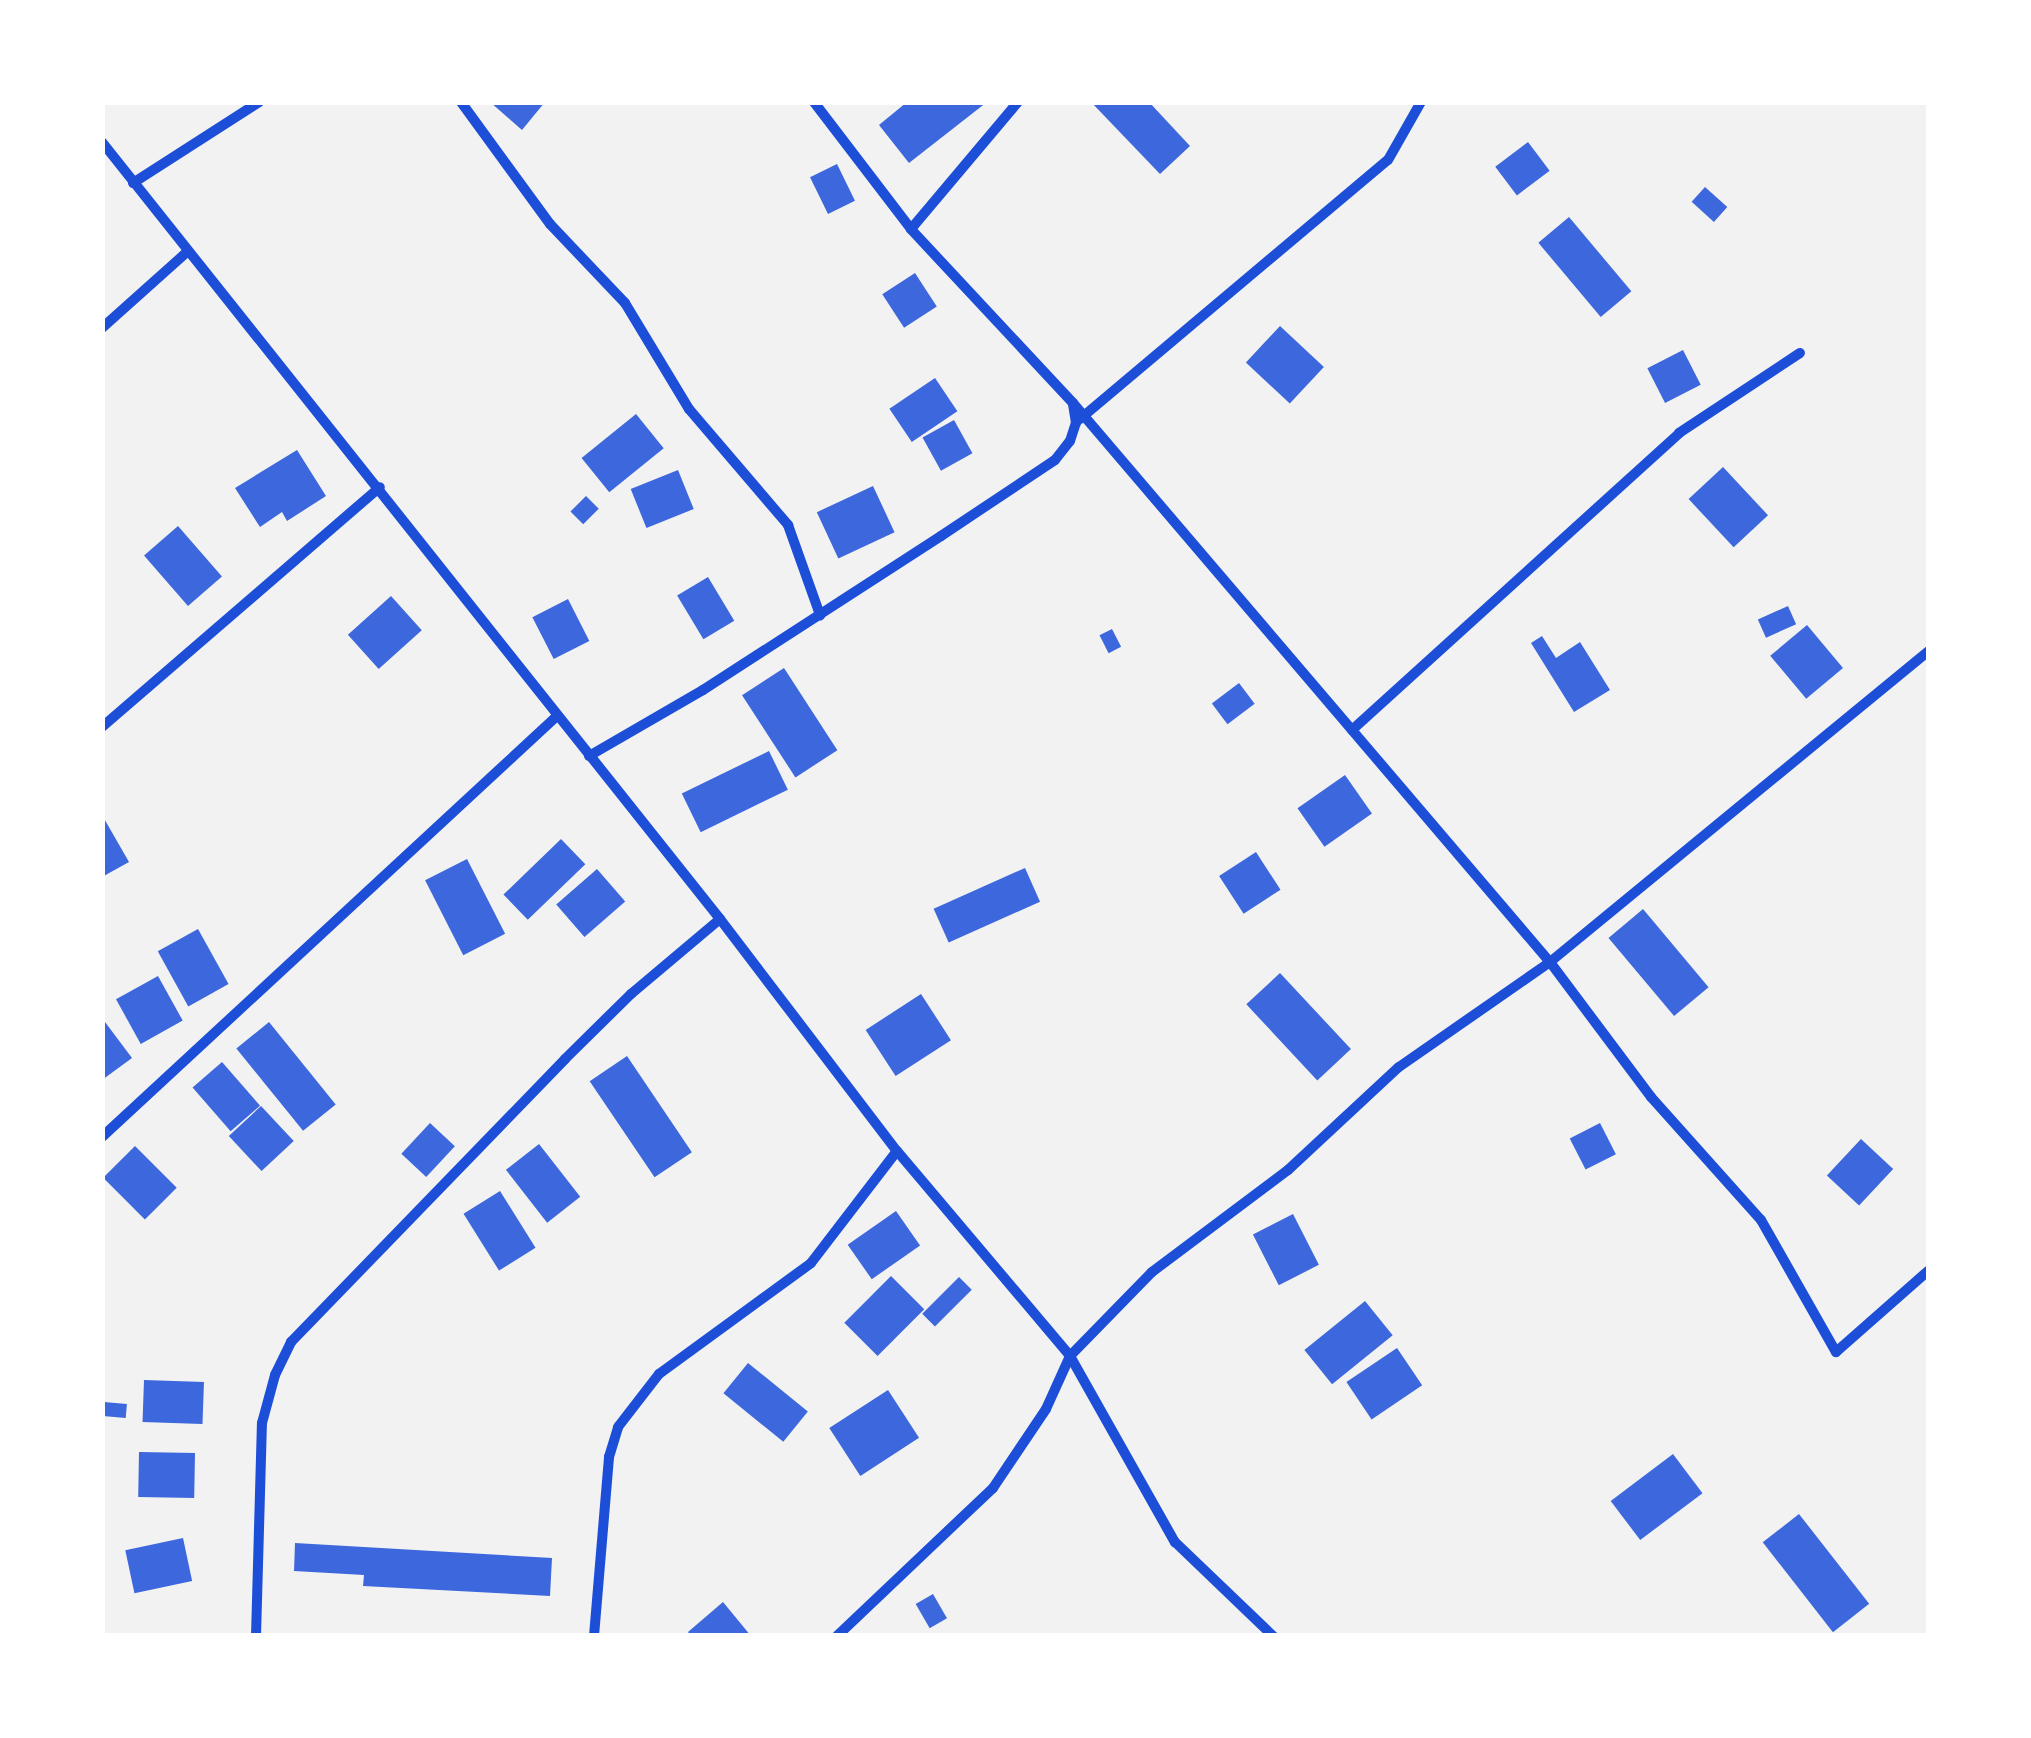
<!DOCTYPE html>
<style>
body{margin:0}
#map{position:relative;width:2031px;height:1738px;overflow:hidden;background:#f2f2f2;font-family:Karla,sans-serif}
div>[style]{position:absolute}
.building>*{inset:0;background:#3d67dc;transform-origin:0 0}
.minor>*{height:10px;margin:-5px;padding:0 5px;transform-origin:5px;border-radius:5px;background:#1d4ed8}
span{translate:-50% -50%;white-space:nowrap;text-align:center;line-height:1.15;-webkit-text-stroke:8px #fff;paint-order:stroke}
.frame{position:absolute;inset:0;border:105px solid #fff;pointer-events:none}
</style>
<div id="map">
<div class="building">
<div style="clip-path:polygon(490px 102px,545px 102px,522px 130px)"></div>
<div style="clip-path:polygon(907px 102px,987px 102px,909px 163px,879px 125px)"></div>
<div style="clip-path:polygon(1091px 102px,1149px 102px,1190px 146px,1160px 174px)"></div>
<div style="left:1528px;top:142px;width:36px;height:41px;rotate:53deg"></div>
<div style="left:837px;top:164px;width:41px;height:30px;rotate:64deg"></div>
<div style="left:1705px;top:187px;width:30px;height:20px;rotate:42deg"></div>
<div style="left:1569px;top:217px;width:97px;height:40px;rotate:50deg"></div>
<div style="left:915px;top:273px;width:40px;height:39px;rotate:57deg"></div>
<div style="left:1280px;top:326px;width:60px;height:50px;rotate:43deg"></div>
<div style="left:1683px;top:350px;width:39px;height:40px;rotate:63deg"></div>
<div style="left:935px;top:378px;width:40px;height:55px;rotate:56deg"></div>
<div style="left:636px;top:414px;width:44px;height:70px;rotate:51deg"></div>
<div style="left:954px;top:420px;width:38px;height:36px;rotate:61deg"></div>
<div style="clip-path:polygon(297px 450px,326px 496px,287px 521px,282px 512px,260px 527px,235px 488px)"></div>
<div style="left:1723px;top:467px;width:66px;height:47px;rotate:47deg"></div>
<div style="left:678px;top:470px;width:42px;height:51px;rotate:68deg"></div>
<div style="left:873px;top:486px;width:51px;height:62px;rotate:65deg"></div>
<div style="left:586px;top:496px;width:18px;height:22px;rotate:45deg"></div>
<div style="left:178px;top:526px;width:67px;height:45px;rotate:49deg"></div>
<div style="left:708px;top:577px;width:51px;height:36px;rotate:59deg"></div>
<div style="left:391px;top:596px;width:46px;height:58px;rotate:48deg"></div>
<div style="left:568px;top:599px;width:47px;height:40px;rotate:63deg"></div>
<div style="left:1788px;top:606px;width:20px;height:33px;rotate:66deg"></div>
<div style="left:1807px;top:625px;width:56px;height:48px;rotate:50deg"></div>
<div style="left:1112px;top:629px;width:20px;height:14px;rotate:63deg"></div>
<div style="clip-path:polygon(1542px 636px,1556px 658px,1580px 642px,1610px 690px,1574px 712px,1531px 643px)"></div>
<div style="left:784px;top:668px;width:98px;height:50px;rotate:57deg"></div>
<div style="left:1239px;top:683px;width:26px;height:34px;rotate:53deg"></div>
<div style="left:769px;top:751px;width:43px;height:97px;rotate:64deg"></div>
<div style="left:1345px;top:775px;width:47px;height:58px;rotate:55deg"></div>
<div style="clip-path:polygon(102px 815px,129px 862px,102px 877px)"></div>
<div style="left:561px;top:839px;width:35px;height:80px;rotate:46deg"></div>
<div style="left:1256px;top:852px;width:45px;height:44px;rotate:57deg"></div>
<div style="left:467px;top:859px;width:84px;height:47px;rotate:63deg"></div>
<div style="left:1025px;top:868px;width:37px;height:100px;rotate:66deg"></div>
<div style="left:597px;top:869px;width:43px;height:54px;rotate:49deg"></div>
<div style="left:1643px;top:909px;width:102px;height:45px;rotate:50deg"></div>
<div style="left:198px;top:929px;width:63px;height:46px;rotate:61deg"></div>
<div style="left:1280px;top:973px;width:104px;height:46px;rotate:47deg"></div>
<div style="left:158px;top:976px;width:51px;height:48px;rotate:61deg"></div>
<div style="left:921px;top:994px;width:55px;height:66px;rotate:57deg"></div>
<div style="clip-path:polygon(102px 1018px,132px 1058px,102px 1080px)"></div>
<div style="left:269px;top:1022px;width:106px;height:42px;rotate:51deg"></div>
<div style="left:627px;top:1056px;width:116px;height:45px;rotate:56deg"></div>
<div style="left:222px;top:1062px;width:58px;height:39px;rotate:49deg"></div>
<div style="left:261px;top:1106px;width:48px;height:44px;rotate:47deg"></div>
<div style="left:430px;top:1123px;width:34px;height:42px;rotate:43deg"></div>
<div style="left:1600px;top:1123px;width:35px;height:34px;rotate:63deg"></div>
<div style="left:1861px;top:1139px;width:44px;height:50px;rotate:43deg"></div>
<div style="left:539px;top:1144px;width:67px;height:42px;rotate:52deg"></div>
<div style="left:135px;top:1146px;width:59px;height:45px;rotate:45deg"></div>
<div style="left:500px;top:1191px;width:67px;height:43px;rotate:58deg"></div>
<div style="left:896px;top:1211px;width:42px;height:59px;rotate:55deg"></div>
<div style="left:1293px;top:1214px;width:57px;height:45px;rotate:63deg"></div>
<div style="left:891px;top:1276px;width:47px;height:66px;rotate:45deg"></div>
<div style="left:959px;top:1277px;width:18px;height:52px;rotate:45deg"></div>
<div style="left:1365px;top:1301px;width:44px;height:78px;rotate:51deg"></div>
<div style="left:1397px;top:1348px;width:45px;height:61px;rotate:56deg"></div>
<div style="left:748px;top:1363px;width:77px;height:39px;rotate:39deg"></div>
<div style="left:144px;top:1380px;width:60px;height:42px;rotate:2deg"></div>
<div style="left:888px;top:1390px;width:57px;height:70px;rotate:57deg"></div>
<div style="left:104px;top:1402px;width:23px;height:14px;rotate:5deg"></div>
<div style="left:139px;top:1452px;width:56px;height:45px;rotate:1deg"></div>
<div style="left:1673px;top:1454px;width:49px;height:78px;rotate:53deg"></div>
<div style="left:1799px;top:1514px;width:114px;height:46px;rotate:52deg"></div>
<div style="left:183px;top:1538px;width:44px;height:59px;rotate:78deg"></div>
<div style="clip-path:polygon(295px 1543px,552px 1558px,550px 1596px,363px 1586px,364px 1575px,294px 1571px)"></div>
<div style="left:933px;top:1594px;width:28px;height:20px;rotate:60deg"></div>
<div style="clip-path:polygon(723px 1602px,751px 1636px,691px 1636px,688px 1632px)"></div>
</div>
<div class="minor">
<div style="left:461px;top:102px;width:151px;rotate:53.9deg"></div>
<div style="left:550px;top:224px;width:109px;rotate:46.5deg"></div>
<div style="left:625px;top:303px;width:124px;rotate:58.9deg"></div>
<div style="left:689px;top:409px;width:153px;rotate:49.5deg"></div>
<div style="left:788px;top:525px;width:96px;rotate:70.4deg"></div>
<div style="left:102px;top:142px;width:993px;rotate:51.5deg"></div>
<div style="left:720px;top:919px;width:292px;rotate:52.7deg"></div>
<div style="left:897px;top:1151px;width:268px;rotate:49.8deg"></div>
<div style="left:1070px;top:1356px;width:214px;rotate:60.6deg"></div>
<div style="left:1175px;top:1542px;width:136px;rotate:43.8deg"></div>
<div style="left:133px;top:183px;width:150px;rotate:-32.7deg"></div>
<div style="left:911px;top:229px;width:166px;rotate:-49.9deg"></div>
<div style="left:102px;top:328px;width:115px;rotate:-41.8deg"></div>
<div style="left:1073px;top:403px;width:735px;rotate:49.53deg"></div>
<div style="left:1550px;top:962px;width:169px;rotate:53.2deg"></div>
<div style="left:1651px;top:1097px;width:165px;rotate:48.2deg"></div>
<div style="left:1761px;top:1220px;width:152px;rotate:60.4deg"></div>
<div style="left:1836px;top:1352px;width:123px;rotate:-41.4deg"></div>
<div style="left:1080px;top:419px;width:402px;rotate:-40.1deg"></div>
<div style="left:1388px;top:160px;width:67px;rotate:-60.4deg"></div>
<div style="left:102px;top:727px;width:367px;rotate:-40.8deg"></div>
<div style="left:1352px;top:730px;width:442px;rotate:-42.2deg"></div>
<div style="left:1679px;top:433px;width:145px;rotate:-33.5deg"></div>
<div style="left:589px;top:756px;width:132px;rotate:-30.1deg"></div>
<div style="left:703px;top:690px;width:283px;rotate:-32.9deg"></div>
<div style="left:941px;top:536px;width:137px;rotate:-33.7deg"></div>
<div style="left:1055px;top:460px;width:24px;rotate:-52deg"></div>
<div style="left:1070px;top:441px;width:19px;rotate:-72deg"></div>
<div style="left:1076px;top:423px;width:20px;rotate:-99deg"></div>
<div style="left:1073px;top:403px;width:238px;rotate:-133deg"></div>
<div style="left:911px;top:229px;width:160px;rotate:-127.4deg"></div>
<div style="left:102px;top:1137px;width:620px;rotate:-42.78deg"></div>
<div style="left:256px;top:1636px;width:213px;rotate:-88.4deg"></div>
<div style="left:262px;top:1423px;width:50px;rotate:-74.8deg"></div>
<div style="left:275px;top:1375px;width:37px;rotate:-64deg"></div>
<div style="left:291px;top:1342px;width:394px;rotate:-45.9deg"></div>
<div style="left:565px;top:1059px;width:93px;rotate:-44.6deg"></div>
<div style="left:631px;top:994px;width:116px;rotate:-40.1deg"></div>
<div style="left:594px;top:1636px;width:180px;rotate:-85.2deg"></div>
<div style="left:609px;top:1457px;width:31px;rotate:-73deg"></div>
<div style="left:618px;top:1427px;width:67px;rotate:-52.3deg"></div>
<div style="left:659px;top:1374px;width:188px;rotate:-36.1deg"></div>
<div style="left:811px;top:1263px;width:141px;rotate:-52.5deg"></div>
<div style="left:837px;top:1636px;width:215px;rotate:-43.5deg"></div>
<div style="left:993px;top:1488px;width:95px;rotate:-56.1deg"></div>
<div style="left:1046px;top:1409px;width:58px;rotate:-65.6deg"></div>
<div style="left:1070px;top:1356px;width:117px;rotate:-45.7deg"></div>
<div style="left:1152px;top:1272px;width:170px;rotate:-36.9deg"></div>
<div style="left:1288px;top:1170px;width:151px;rotate:-42.9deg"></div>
<div style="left:1399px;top:1067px;width:184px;rotate:-34.8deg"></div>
<div style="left:1550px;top:962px;width:489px;rotate:-39.4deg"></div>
</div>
<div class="frame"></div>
</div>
